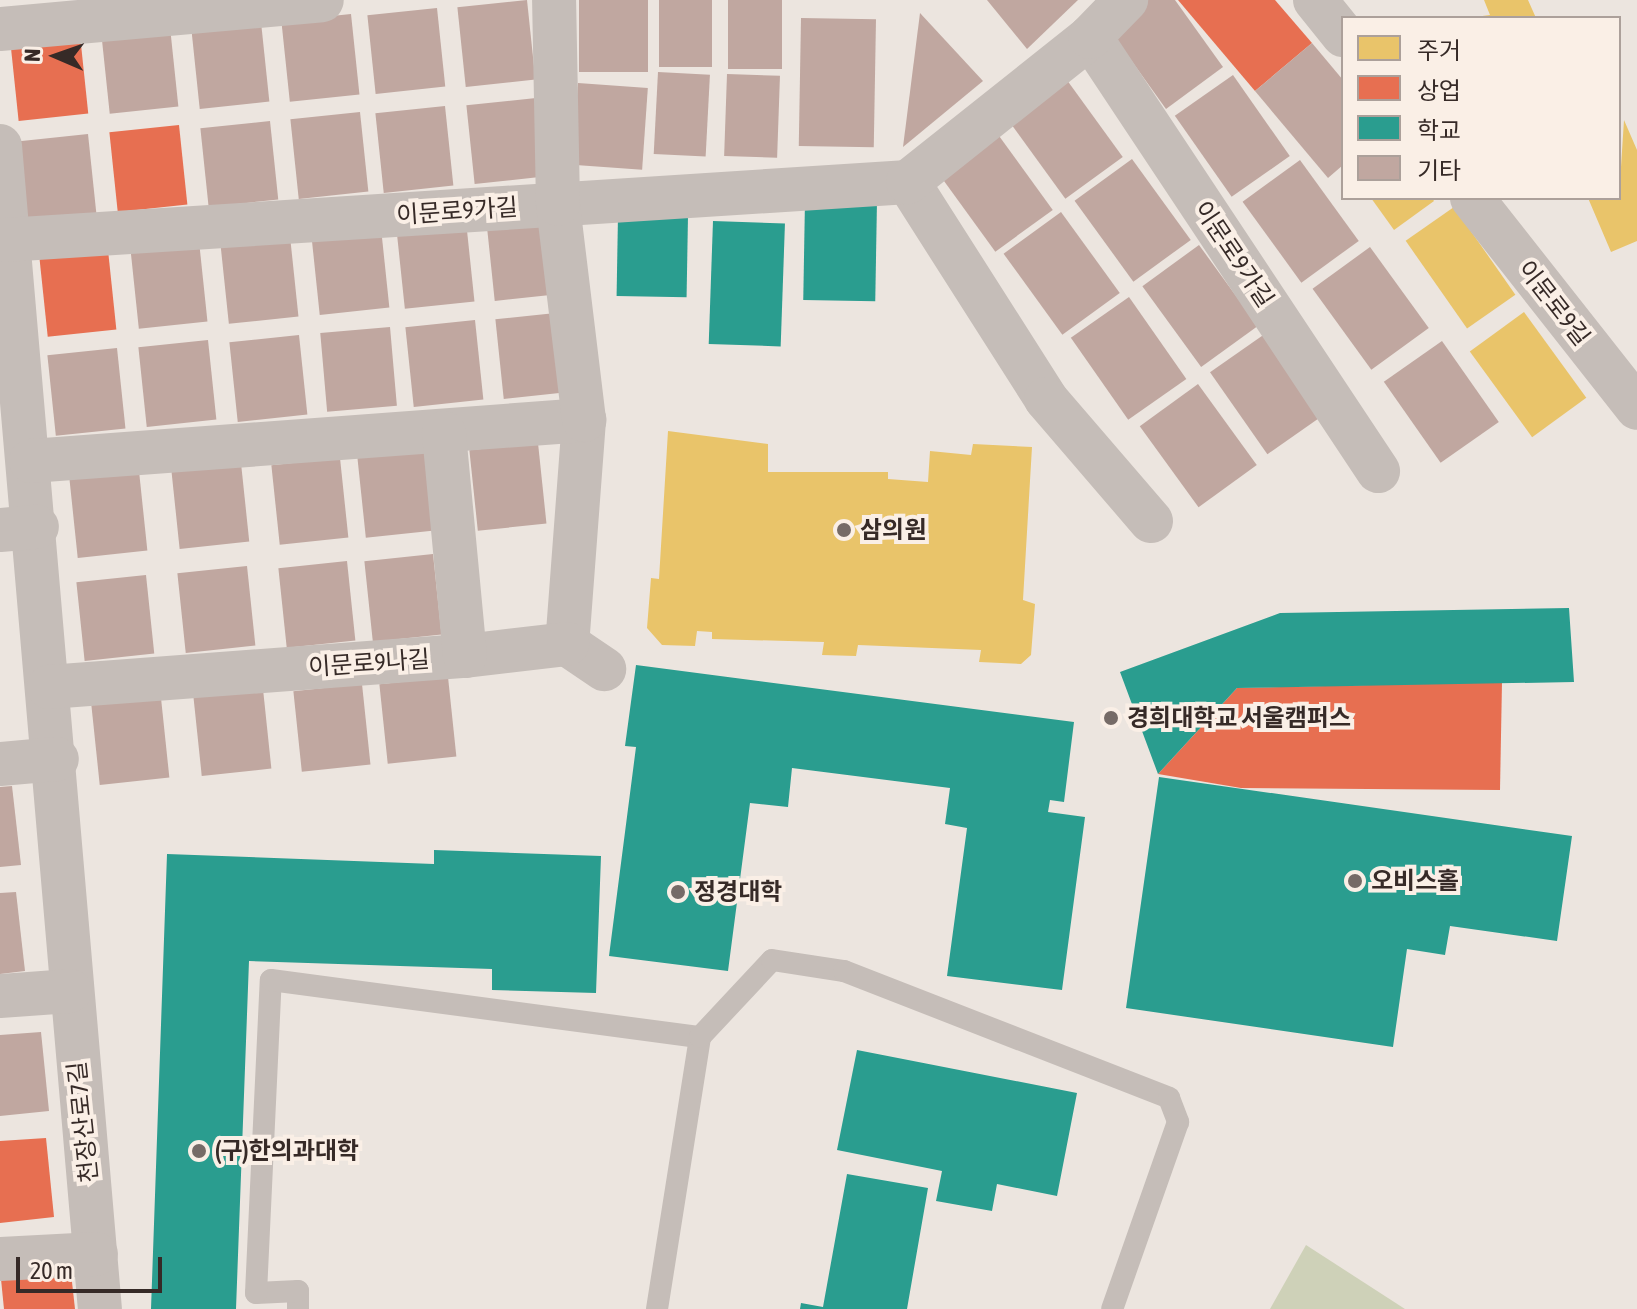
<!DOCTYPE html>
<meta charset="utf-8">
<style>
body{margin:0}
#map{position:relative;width:1637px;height:1309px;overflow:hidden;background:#ece5df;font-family:"Asap Condensed","Noto Sans KR",sans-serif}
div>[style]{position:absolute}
.green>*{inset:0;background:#ced1b8}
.homes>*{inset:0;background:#e9c46a;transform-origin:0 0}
.shops>*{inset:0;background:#e76f51;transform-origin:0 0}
.schools>*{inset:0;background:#2a9d8f;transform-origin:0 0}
.building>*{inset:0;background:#c0a7a0;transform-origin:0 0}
.service>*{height:22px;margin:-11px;padding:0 11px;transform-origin:11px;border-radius:11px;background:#c5bdb8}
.minor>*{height:44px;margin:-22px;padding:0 22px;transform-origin:22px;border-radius:22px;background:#c5bdb8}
.dots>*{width:22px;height:22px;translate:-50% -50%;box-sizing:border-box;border:4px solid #faefe6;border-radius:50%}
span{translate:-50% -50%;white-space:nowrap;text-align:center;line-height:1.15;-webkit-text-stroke:8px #faefe6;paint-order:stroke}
.street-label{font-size:24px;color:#362a27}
.poi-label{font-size:24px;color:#362a27;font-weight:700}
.left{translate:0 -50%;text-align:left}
.legend{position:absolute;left:1341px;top:16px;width:280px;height:184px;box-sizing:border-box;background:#faefe6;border:2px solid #aca09a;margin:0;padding:10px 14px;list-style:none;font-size:24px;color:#362a27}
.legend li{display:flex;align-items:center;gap:16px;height:40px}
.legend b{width:40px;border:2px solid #aca09a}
.north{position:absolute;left:16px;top:16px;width:80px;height:80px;-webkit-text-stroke:6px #faefe6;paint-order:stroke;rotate:272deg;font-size:22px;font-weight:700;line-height:32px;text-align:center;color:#362a27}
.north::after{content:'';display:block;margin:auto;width:28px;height:36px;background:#362a27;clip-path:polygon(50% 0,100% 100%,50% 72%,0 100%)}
.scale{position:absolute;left:16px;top:1257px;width:146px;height:36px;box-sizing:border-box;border:4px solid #362a27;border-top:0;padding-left:10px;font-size:24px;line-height:28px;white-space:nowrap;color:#362a27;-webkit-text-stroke:6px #faefe6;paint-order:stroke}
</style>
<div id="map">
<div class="green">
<div style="clip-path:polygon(1306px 1245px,1405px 1309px,1270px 1309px)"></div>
</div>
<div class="homes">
<div style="clip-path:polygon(1484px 0,1528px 0,1536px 18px,1467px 18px,1490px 15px)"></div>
<div style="clip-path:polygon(1624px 120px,1637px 150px,1637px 241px,1611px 252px,1588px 198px,1619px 198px)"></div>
<div style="clip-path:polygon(1371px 198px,1432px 198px,1434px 201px,1394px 230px)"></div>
<div style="left:1454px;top:207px;width:107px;height:59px;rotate:55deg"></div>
<div style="left:1524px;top:312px;width:106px;height:67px;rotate:54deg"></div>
<div style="clip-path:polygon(668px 431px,768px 444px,768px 472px,888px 472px,888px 479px,928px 482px,930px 451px,971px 455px,973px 444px,1032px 447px,1023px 600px,1035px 604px,1031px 655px,1021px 664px,979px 662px,981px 650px,858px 645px,856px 656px,822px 655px,824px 642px,712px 639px,712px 632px,697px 631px,695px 646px,662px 645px,647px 628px,651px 578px,659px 579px)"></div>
</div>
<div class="shops">
<div style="clip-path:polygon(1178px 0,1275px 0,1312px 43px,1255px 91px)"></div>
<div style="left:80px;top:35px;width:79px;height:70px;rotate:84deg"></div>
<div style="left:179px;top:125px;width:80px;height:70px;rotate:84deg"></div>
<div style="left:108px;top:250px;width:80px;height:69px;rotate:84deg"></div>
<div style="clip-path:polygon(1502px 682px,1500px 790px,1241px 788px,1158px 774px,1237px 688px)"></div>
<div style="clip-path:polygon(46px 1138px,54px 1217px,0 1223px,0 1141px)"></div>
<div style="clip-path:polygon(70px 1264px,75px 1309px,4px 1309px,0 1269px)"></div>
</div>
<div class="schools">
<div style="left:805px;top:200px;width:72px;height:100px;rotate:1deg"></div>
<div style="left:618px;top:215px;width:70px;height:81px;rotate:1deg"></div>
<div style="left:713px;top:221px;width:72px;height:123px;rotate:2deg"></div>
<div style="clip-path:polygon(1569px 608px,1574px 682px,1237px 688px,1158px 774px,1120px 672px,1280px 613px)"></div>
<div style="clip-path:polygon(636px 665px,1074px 722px,1064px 802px,1050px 800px,1048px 812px,1085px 817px,1062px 990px,947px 976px,967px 828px,945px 824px,950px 788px,792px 768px,788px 807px,750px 803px,728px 971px,609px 956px,636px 747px,625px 746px)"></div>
<div style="clip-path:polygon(1159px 777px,1572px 836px,1557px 941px,1450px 926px,1445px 955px,1407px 949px,1393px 1047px,1126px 1008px)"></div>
<div style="clip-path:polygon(434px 850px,601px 856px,596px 993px,492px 990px,492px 969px,249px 961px,236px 1309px,151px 1309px,167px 854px,434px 864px)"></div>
<div style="clip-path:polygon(857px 1050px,1077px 1093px,1057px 1196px,997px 1184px,992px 1211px,936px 1201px,942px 1171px,837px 1150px)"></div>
<div style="clip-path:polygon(847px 1174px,928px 1188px,907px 1309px,800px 1309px,801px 1303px,823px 1307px)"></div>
</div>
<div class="building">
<div style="left:527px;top:0;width:80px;height:70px;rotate:84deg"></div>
<div style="left:579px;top:0;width:69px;height:72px"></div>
<div style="left:659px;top:0;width:53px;height:67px"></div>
<div style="left:728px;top:0;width:54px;height:69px"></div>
<div style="clip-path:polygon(987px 0,1078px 0,1027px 49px)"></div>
<div style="clip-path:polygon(1146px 0,1175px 0,1223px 67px,1166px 109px,1108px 28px)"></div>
<div style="left:437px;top:8px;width:79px;height:70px;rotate:84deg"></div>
<div style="clip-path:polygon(920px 13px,983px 81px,903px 147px)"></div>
<div style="left:351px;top:14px;width:81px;height:70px;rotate:84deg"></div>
<div style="left:801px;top:18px;width:75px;height:128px;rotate:1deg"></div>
<div style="left:261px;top:22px;width:80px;height:70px;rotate:84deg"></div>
<div style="left:170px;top:27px;width:80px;height:69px;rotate:84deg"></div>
<div style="clip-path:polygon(1312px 43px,1343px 80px,1343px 165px,1328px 178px,1255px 91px)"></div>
<div style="left:658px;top:72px;width:52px;height:82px;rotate:3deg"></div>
<div style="left:727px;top:74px;width:53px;height:82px;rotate:2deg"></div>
<div style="left:1233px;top:75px;width:99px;height:71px;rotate:55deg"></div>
<div style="left:1064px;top:76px;width:100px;height:71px;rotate:54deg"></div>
<div style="left:578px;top:83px;width:70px;height:82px;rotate:4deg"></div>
<div style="left:536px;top:98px;width:79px;height:70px;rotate:84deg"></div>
<div style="left:445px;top:106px;width:80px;height:70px;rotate:84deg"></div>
<div style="left:360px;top:112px;width:80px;height:70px;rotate:84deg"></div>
<div style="left:270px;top:121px;width:79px;height:70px;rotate:84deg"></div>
<div style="left:994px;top:129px;width:100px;height:71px;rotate:54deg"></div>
<div style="left:88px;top:134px;width:80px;height:69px;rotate:84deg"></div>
<div style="left:1132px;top:159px;width:100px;height:71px;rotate:54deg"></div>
<div style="left:1300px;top:160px;width:100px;height:71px;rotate:54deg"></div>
<div style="left:1061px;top:212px;width:100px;height:71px;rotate:54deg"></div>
<div style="left:556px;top:214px;width:80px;height:70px;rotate:84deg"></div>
<div style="left:466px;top:221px;width:81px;height:70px;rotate:84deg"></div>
<div style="left:381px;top:228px;width:80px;height:70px;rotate:84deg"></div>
<div style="left:290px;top:236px;width:81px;height:70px;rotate:84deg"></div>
<div style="left:199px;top:241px;width:81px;height:69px;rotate:84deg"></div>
<div style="left:1199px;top:245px;width:100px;height:70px;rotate:54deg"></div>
<div style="left:1370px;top:247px;width:100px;height:71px;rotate:54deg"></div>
<div style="left:1129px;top:297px;width:100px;height:71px;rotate:55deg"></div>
<div style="left:565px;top:312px;width:80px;height:70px;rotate:84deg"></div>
<div style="left:475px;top:320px;width:80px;height:70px;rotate:84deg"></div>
<div style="left:390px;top:327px;width:79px;height:70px;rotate:85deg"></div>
<div style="left:1269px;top:331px;width:100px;height:72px;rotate:55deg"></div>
<div style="left:299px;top:335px;width:80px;height:70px;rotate:84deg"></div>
<div style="left:208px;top:340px;width:80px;height:70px;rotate:84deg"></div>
<div style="left:1442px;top:341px;width:99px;height:71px;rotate:55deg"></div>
<div style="left:117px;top:348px;width:81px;height:70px;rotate:84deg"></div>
<div style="left:1198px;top:384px;width:100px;height:72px;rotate:54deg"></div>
<div style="left:538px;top:443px;width:81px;height:69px;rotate:84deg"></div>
<div style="left:426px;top:450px;width:81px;height:69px;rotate:84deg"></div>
<div style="left:340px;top:458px;width:80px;height:69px;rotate:84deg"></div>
<div style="left:241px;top:463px;width:79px;height:70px;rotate:84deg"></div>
<div style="left:139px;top:471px;width:80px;height:70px;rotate:84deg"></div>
<div style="left:433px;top:554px;width:81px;height:69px;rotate:84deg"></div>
<div style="left:347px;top:561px;width:80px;height:69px;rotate:84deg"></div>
<div style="left:247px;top:566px;width:80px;height:70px;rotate:84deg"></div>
<div style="left:146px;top:575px;width:79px;height:70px;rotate:84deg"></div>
<div style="left:448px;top:677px;width:80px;height:69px;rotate:84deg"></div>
<div style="left:362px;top:684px;width:81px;height:69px;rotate:84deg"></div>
<div style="left:263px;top:689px;width:80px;height:70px;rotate:84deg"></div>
<div style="left:161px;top:698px;width:80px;height:70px;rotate:84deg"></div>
<div style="clip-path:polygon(12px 786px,21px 865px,0 867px,0 787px)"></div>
<div style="clip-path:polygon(16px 892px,25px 971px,0 974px,0 893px)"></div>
<div style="clip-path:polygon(41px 1032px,49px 1111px,0 1116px,0 1035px)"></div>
</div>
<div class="service">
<div style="left:298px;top:1309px;width:18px;rotate:-90deg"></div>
<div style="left:298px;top:1291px;width:42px;rotate:177.3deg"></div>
<div style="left:256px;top:1293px;width:313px;rotate:-87.3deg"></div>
<div style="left:271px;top:980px;width:433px;rotate:7.6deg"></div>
<div style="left:657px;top:1309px;width:275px;rotate:-81deg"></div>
<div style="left:700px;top:1037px;width:105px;rotate:-46.9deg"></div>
<div style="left:772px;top:960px;width:73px;rotate:8.7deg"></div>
<div style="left:844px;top:971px;width:349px;rotate:21.3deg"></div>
<div style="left:1169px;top:1098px;width:26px;rotate:69deg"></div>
<div style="left:1178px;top:1122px;width:198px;rotate:109.4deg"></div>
</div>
<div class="minor">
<div style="left:1315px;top:0;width:45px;rotate:51.3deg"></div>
<div style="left:0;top:29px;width:323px;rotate:-5.1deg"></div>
<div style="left:1090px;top:37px;width:521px;rotate:56.43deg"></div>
<div style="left:0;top:146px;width:1167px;rotate:85.09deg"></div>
<div style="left:908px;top:182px;width:257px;rotate:57.5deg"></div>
<div style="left:1046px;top:399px;width:161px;rotate:49.3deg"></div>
<div style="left:1472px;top:198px;width:267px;rotate:51.8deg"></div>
<div style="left:6px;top:240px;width:904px;rotate:-3.68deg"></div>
<div style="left:908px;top:182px;width:233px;rotate:-38.5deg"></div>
<div style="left:1090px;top:37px;width:52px;rotate:-45.8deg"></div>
<div style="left:584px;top:420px;width:225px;rotate:94.3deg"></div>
<div style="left:567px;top:644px;width:45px;rotate:34deg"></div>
<div style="left:31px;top:461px;width:555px;rotate:-4.24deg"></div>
<div style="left:584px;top:420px;width:218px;rotate:-96.9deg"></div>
<div style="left:558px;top:204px;width:204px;rotate:-91.1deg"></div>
<div style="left:0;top:530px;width:37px;rotate:-5deg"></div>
<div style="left:465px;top:656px;width:103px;rotate:-6.7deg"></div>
<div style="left:49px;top:687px;width:417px;rotate:-4.3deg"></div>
<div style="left:465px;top:656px;width:224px;rotate:-95.4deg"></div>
<div style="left:0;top:764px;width:57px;rotate:-5deg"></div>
<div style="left:0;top:996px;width:70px;rotate:-4.1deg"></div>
<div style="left:0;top:1259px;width:96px;rotate:-3deg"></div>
</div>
<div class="dots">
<div style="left:844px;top:530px;background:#766b67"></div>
<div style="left:1111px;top:718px;background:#766b67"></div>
<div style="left:1355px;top:881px;background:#766b67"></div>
<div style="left:678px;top:892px;background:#766b67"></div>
<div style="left:199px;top:1151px;background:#766b67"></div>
</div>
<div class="street-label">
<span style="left:457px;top:211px;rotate:-4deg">이문로9가길</span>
<span style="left:1234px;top:254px;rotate:56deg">이문로9가길</span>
<span style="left:1554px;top:303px;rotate:52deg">이문로9길</span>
<span style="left:369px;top:663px;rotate:-4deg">이문로9나길</span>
<span style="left:83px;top:1122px;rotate:-96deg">천장산로7길</span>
</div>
<div class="poi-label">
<span class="left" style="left:860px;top:530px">삼의원</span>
<span class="left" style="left:1127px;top:718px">경희대학교 서울캠퍼스</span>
<span class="left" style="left:1371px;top:881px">오비스홀</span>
<span class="left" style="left:694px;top:892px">정경대학</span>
<span class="left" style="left:215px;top:1151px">(구)한의과대학</span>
</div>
<ul class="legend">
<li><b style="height:22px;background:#e9c46a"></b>주거</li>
<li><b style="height:22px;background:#e76f51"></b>상업</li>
<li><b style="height:22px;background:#2a9d8f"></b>학교</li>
<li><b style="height:22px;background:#c0a7a0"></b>기타</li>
</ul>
<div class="north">N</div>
<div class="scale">20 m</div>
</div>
